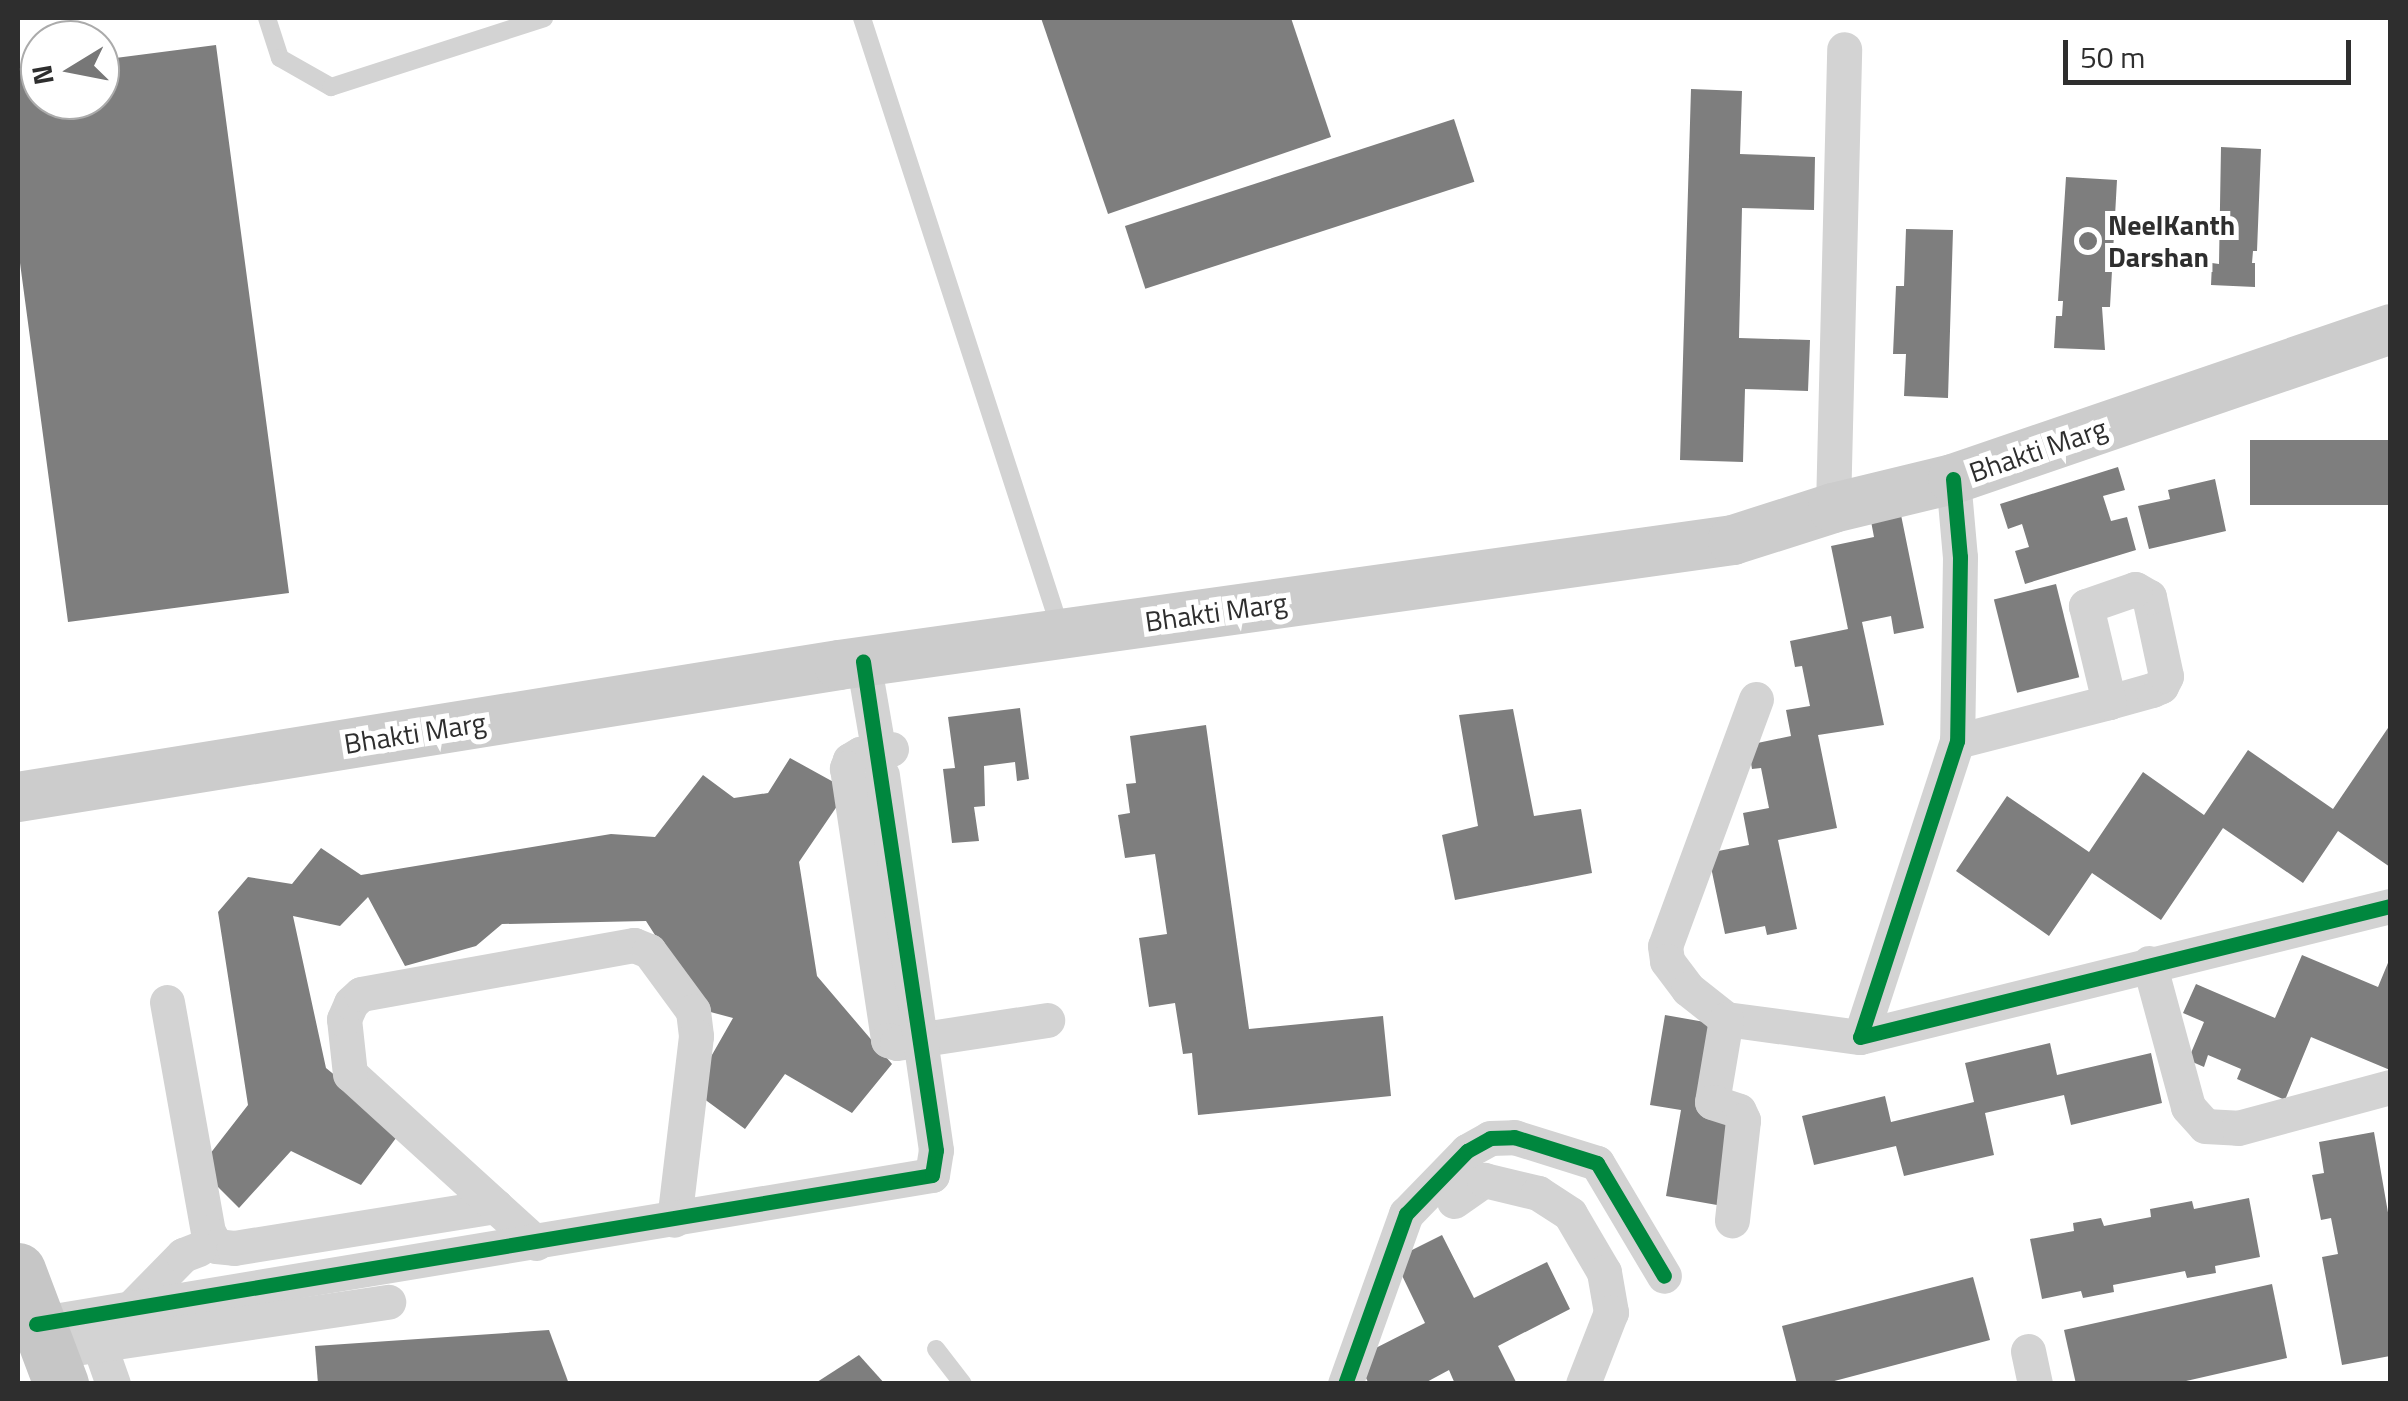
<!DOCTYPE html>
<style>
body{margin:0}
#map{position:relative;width:2408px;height:1401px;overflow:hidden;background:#fff;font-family:"Titillium Web",sans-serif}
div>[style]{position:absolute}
.building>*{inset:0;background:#7e7e7e;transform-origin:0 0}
.lane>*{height:18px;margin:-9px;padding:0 9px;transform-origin:9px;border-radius:9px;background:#d3d3d3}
.street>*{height:35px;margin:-17.5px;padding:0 17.5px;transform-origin:17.5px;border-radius:17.5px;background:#d3d3d3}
.secondary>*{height:50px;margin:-25px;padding:0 25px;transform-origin:25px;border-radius:25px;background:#ccc}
.primary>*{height:55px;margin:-27.5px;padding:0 27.5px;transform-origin:27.5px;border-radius:27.5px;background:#c6c6c6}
.cycleway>*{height:15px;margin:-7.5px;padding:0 7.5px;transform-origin:7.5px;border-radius:7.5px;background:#00873e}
.dots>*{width:28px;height:28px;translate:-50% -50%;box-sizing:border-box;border:5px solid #fff;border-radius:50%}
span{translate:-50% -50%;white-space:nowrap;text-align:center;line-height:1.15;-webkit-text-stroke:10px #fff;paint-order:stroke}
.poi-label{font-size:28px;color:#2e2e2e;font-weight:700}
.left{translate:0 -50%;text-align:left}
.street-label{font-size:28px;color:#2e2e2e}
.frame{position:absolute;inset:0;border:20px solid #2e2e2e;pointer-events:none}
.north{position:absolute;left:20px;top:20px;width:100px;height:100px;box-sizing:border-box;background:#fff;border:2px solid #ababab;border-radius:50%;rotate:260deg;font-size:28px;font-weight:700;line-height:40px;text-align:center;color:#2e2e2e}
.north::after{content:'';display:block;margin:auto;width:35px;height:45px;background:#777;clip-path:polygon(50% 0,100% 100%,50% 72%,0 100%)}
.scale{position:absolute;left:2063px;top:40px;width:288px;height:45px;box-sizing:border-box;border:5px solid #2e2e2e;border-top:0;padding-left:12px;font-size:30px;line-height:35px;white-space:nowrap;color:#2e2e2e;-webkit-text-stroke:8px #fff;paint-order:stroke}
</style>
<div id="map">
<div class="building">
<div style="clip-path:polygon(1041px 18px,1291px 18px,1331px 137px,1108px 214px)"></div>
<div style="clip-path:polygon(216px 45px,289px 593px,68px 622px,18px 248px,18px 71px,40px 68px,40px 100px,100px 100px,100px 60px)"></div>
<div style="clip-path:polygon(1691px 89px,1742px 91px,1740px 154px,1815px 157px,1814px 210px,1742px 208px,1739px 338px,1810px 340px,1808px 391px,1745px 389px,1743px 462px,1680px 460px)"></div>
<div style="left:1454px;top:119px;width:66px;height:346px;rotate:72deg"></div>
<div style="clip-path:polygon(2221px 147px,2261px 149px,2257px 251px,2253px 251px,2252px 263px,2255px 263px,2255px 287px,2211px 285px,2212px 263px,2219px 264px)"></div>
<div style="clip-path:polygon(2066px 177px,2117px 180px,2110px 307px,2102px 307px,2105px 350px,2054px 348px,2056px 316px,2062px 316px,2063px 301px,2058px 301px)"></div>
<div style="clip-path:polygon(1906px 229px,1953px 230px,1948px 398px,1904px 396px,1906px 354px,1893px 354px,1896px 286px,1904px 286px)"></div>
<div style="left:2390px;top:440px;width:65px;height:140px;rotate:90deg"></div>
<div style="clip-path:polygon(2118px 467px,2125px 490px,2103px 496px,2111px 521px,2127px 517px,2136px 550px,2025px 584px,2015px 551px,2029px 547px,2022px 524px,2008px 529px,2000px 504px)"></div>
<div style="clip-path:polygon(2215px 479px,2226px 531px,2149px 549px,2138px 506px,2170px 499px,2168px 490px)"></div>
<div style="clip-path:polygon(1900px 510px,1924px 628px,1894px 634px,1891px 616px,1862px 622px,1884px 725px,1818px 735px,1837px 828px,1778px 840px,1797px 929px,1767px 935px,1765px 926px,1725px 934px,1708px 853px,1749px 845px,1743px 813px,1769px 808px,1761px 768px,1752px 769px,1748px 745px,1791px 736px,1786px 710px,1810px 706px,1802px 666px,1795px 667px,1790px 641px,1848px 629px,1831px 546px,1874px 537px,1870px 516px)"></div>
<div style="left:2056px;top:584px;width:96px;height:64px;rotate:76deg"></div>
<div style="clip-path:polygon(1020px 708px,1029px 779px,1017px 781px,1015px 762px,984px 766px,985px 806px,974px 807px,979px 841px,952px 843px,943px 769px,955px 768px,948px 717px)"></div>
<div style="clip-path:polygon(1513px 709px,1534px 816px,1581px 809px,1592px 873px,1455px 900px,1442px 835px,1478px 826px,1459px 715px)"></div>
<div style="clip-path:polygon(1206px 725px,1249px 1029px,1383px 1016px,1391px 1096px,1198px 1115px,1192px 1053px,1183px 1054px,1175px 1003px,1149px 1007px,1139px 938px,1167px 934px,1155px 854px,1125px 858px,1118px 815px,1130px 813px,1126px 784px,1136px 783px,1130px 736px)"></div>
<div style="clip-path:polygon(2390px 725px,2390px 867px,2338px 831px,2303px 883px,2223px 828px,2161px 920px,2092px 873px,2049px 936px,1956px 871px,2007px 796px,2089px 852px,2143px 772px,2204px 815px,2248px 750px,2333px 809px)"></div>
<div style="clip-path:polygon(790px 758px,848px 790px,799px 862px,817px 976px,892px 1064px,852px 1113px,785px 1074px,745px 1129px,692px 1090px,733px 1018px,703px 1010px,646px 921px,502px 924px,476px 946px,405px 966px,368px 897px,340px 926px,293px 916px,326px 1068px,402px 1130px,361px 1185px,291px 1151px,239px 1208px,199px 1168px,248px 1105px,218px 912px,248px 877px,292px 884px,321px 848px,361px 875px,611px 834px,655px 837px,703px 775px,734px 798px,768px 793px)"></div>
<div style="clip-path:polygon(2302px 955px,2378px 987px,2390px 958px,2390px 1070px,2311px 1037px,2285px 1100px,2237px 1079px,2241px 1069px,2208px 1055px,2204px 1067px,2188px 1060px,2204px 1022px,2183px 1013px,2196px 984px,2275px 1018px)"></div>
<div style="clip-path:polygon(1665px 1015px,1716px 1024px,1731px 1118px,1717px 1205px,1666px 1196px,1681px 1110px,1650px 1105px)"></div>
<div style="clip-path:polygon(2050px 1043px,2057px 1075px,2151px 1053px,2162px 1103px,2071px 1125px,2064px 1095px,1985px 1113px,1994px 1155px,1904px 1176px,1896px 1146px,1814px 1165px,1802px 1116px,1885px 1096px,1891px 1122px,1974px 1102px,1965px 1063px)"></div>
<div style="clip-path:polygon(2374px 1132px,2390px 1224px,2390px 1356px,2342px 1365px,2322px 1257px,2338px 1254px,2331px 1218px,2321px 1220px,2312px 1175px,2324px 1173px,2319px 1142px)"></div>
<div style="clip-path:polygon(2249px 1198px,2260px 1257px,2215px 1266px,2216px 1273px,2187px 1278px,2185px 1271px,2113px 1285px,2114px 1292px,2083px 1298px,2081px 1291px,2042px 1299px,2030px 1239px,2074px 1231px,2073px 1223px,2101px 1218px,2104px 1226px,2151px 1217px,2150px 1209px,2192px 1201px,2194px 1209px)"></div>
<div style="clip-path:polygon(1442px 1235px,1474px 1298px,1547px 1262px,1570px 1309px,1498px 1346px,1517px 1384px,1455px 1384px,1449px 1370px,1423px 1384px,1369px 1384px,1356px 1358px,1425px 1323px,1394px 1259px)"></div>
<div style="clip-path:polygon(1973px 1277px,1990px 1340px,1823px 1384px,1797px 1384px,1782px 1326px)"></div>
<div style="clip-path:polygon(2272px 1284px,2287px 1358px,2173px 1384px,2076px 1384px,2064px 1330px)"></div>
<div style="clip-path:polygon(549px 1330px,569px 1384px,318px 1384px,315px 1346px)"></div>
<div style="clip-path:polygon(859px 1355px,885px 1384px,814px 1384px)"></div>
</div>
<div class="lane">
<div style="left:267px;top:18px;width:42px;rotate:72deg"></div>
<div style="left:280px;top:58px;width:59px;rotate:29.6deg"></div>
<div style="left:331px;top:87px;width:224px;rotate:-17.9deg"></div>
<div style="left:862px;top:18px;width:644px;rotate:72.01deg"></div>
<div style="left:936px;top:1349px;width:44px;rotate:52.4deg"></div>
</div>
<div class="street">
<div style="left:1953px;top:479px;width:78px;rotate:84.9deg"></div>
<div style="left:1960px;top:557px;width:184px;rotate:90.9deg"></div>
<div style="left:1957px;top:741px;width:311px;rotate:108.1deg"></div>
<div style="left:1860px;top:1037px;width:546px;rotate:-13.88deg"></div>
<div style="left:1833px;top:508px;width:459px;rotate:-88.6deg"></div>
<div style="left:863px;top:661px;width:82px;rotate:80.2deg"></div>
<div style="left:1756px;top:699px;width:263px;rotate:110.2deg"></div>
<div style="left:1665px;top:946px;width:15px;rotate:82deg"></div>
<div style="left:1667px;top:961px;width:35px;rotate:53deg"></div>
<div style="left:1688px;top:989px;width:48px;rotate:38.3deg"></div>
<div style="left:1726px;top:1019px;width:135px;rotate:7.7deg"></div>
<div style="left:1957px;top:741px;width:157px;rotate:-14.4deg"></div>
<div style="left:2109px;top:702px;width:45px;rotate:-15.6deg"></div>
<div style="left:2152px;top:690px;width:10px;rotate:-24deg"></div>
<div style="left:2161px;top:686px;width:11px;rotate:-63deg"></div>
<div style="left:2166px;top:676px;width:81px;rotate:-102.1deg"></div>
<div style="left:2149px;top:597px;width:16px;rotate:-150deg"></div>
<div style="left:2135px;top:589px;width:52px;rotate:160.9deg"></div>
<div style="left:2086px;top:606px;width:99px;rotate:76.5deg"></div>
<div style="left:891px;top:749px;width:31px;rotate:171deg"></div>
<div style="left:860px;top:754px;width:12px;rotate:149deg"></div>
<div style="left:850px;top:760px;width:9px;rotate:111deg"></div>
<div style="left:847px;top:768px;width:275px;rotate:81.4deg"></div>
<div style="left:888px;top:1040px;width:9px;rotate:18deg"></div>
<div style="left:897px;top:1043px;width:152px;rotate:-8.7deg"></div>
<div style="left:2149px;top:963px;width:149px;rotate:74.8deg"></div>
<div style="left:2188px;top:1107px;width:25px;rotate:48deg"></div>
<div style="left:2205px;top:1126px;width:33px;rotate:3deg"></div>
<div style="left:2238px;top:1128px;width:157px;rotate:-15.1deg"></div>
<div style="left:167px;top:1002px;width:234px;rotate:79.9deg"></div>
<div style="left:208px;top:1232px;width:16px;rotate:60deg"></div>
<div style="left:216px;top:1246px;width:18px;rotate:6deg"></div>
<div style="left:234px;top:1248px;width:265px;rotate:-9.1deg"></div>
<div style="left:1726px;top:1019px;width:84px;rotate:99.6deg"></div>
<div style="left:1712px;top:1102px;width:28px;rotate:18deg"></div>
<div style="left:1739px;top:1111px;width:10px;rotate:66deg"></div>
<div style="left:1743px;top:1120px;width:101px;rotate:96.3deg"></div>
<div style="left:1454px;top:1201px;width:37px;rotate:-35deg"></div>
<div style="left:1484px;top:1180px;width:56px;rotate:13.5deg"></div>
<div style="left:1538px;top:1193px;width:38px;rotate:33deg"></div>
<div style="left:1570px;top:1214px;width:67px;rotate:59.6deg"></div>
<div style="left:1604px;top:1272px;width:41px;rotate:80.1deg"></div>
<div style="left:1611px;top:1312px;width:77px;rotate:111.3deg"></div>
<div style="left:536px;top:1243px;width:251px;rotate:-137.7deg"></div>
<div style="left:350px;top:1074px;width:55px;rotate:-96.2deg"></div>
<div style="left:344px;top:1019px;width:17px;rotate:-66deg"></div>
<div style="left:351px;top:1003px;width:13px;rotate:-42deg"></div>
<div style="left:361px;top:994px;width:277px;rotate:-10.2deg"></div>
<div style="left:634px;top:945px;width:16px;rotate:22deg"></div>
<div style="left:649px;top:951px;width:74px;rotate:53.7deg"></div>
<div style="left:693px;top:1011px;width:25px;rotate:83deg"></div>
<div style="left:696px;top:1036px;width:185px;rotate:96.8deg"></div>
<div style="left:129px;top:1310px;width:77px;rotate:-45.5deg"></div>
<div style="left:183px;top:1255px;width:17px;rotate:-21deg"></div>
<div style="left:36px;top:1324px;width:908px;rotate:-9.44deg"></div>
<div style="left:932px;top:1175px;width:25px;rotate:-81deg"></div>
<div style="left:936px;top:1150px;width:379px;rotate:-98.2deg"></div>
<div style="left:99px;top:1344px;width:42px;rotate:70.7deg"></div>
<div style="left:2028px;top:1351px;width:34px;rotate:78deg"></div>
<div style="left:48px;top:1352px;width:344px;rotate:-8.4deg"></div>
<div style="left:1345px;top:1384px;width:181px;rotate:-70.3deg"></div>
<div style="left:1406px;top:1214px;width:88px;rotate:-45.9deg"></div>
<div style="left:1467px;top:1151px;width:26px;rotate:-29deg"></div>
<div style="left:1490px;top:1138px;width:24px;rotate:-2deg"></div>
<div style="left:1514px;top:1137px;width:87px;rotate:17.4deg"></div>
<div style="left:1597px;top:1163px;width:131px;rotate:59.3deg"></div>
</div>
<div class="secondary">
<div style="left:18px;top:797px;width:832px;rotate:-9.13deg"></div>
<div style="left:839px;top:665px;width:903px;rotate:-7.96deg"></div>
<div style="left:1733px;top:540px;width:105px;rotate:-17.7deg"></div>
<div style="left:1833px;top:508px;width:123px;rotate:-13.6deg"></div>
<div style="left:1953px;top:479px;width:462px;rotate:-18.9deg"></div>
</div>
<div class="primary">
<div style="left:18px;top:1270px;width:122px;rotate:69.3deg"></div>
</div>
<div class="cycleway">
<div style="left:1953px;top:479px;width:78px;rotate:84.9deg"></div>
<div style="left:1960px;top:557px;width:184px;rotate:90.9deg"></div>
<div style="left:1957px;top:741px;width:311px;rotate:108.1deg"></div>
<div style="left:1860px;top:1037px;width:546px;rotate:-13.88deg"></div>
<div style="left:36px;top:1324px;width:908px;rotate:-9.44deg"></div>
<div style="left:932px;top:1175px;width:25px;rotate:-81deg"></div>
<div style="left:936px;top:1150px;width:494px;rotate:-98.5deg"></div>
<div style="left:1345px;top:1384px;width:181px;rotate:-70.3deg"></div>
<div style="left:1406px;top:1214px;width:88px;rotate:-45.9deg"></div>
<div style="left:1467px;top:1151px;width:26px;rotate:-29deg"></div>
<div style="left:1490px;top:1138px;width:24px;rotate:-2deg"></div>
<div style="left:1514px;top:1137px;width:87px;rotate:17.4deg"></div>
<div style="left:1597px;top:1163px;width:131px;rotate:59.3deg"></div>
</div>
<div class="dots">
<div style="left:2088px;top:241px;background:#777"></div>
</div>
<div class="poi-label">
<span class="left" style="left:2108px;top:241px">NeelKanth<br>Darshan</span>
</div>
<div class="street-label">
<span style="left:2038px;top:450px;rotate:-19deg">Bhakti Marg</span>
<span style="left:1216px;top:612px;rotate:-8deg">Bhakti Marg</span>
<span style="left:415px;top:733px;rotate:-9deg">Bhakti Marg</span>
</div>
<div class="frame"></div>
<div class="north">N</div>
<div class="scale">50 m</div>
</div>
